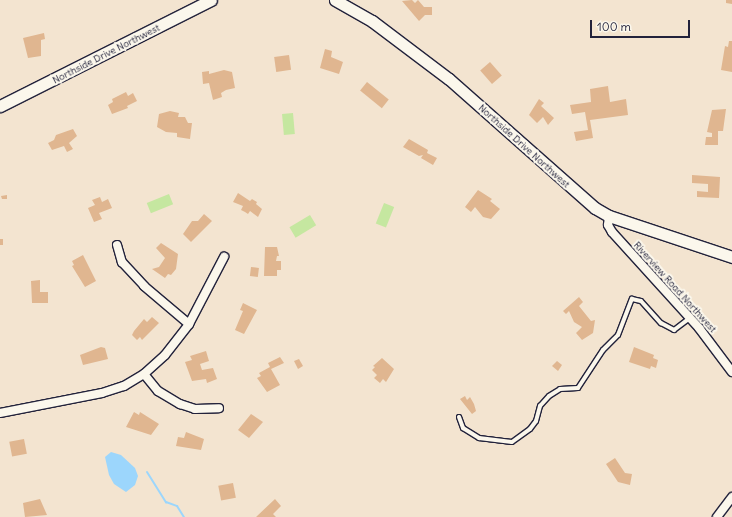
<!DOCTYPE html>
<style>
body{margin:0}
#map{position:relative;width:732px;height:517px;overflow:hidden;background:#f3e4d0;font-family:Delius,sans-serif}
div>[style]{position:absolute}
.green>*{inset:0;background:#c5e7a0;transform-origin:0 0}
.water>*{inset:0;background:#9cd6fc}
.stream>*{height:2px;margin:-1px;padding:0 1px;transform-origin:1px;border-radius:1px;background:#9cd6fc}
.building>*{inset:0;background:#e0b690;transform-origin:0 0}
.roads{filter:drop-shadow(1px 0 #22223b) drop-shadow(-1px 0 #22223b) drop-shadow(0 1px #22223b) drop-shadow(0 -1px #22223b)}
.service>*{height:4px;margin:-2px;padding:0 2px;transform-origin:2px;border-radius:2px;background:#fbf7ec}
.minor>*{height:8px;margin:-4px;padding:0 4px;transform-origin:4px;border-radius:4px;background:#fbf7ec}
.secondary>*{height:11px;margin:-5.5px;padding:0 5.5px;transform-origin:5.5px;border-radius:5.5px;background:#fbf7ec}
span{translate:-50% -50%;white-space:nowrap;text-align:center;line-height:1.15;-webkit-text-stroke:4px #fbf7ec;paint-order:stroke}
.street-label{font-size:10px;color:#22223b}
.scale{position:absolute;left:590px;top:20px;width:100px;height:18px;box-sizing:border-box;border:2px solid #22223b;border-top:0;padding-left:5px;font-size:12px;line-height:14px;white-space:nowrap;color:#22223b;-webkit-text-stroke:3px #fbf7ec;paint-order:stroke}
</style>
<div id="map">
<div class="green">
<div style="left:293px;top:113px;width:21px;height:11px;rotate:85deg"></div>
<div style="left:169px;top:194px;width:11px;height:24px;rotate:68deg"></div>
<div style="left:384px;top:203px;width:11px;height:22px;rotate:22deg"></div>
<div style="left:310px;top:215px;width:12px;height:24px;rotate:59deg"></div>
</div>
<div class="water">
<div style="clip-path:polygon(111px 452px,121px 455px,135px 468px,138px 476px,135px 485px,126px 492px,114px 484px,109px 475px,105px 457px)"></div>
</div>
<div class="stream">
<div style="left:147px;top:472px;width:36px;rotate:58deg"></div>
<div style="left:166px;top:502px;width:12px;rotate:20deg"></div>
<div style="left:177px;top:506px;width:13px;rotate:58deg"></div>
</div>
<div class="building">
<div style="clip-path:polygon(412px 0,415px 3px,418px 0,424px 7px,432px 7px,432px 15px,425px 15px,419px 21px,402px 1px)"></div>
<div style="clip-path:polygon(726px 0,732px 0,732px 4px,726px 3px)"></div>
<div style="clip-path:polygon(44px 33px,45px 39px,41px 40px,41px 56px,28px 58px,23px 38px)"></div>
<div style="clip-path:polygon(729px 41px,732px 41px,732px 72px,721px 70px,725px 46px,728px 47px)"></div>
<div style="clip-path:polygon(325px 49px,332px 51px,331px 57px,343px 62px,339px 74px,320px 68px)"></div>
<div style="left:289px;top:55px;width:15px;height:15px;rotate:82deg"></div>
<div style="left:490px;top:62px;width:18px;height:13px;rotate:49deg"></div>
<div style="clip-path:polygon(224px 70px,232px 72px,235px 88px,226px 90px,221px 93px,222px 97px,213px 100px,209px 83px,203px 84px,202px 72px,209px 71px,209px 74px)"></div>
<div style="left:367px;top:82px;width:28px;height:11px;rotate:39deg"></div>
<div style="clip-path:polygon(608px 86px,610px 102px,626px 99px,628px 115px,590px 120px,593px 138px,576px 141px,574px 132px,588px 130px,585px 112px,572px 114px,570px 105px,591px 102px,590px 89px)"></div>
<div style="clip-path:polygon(126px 92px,128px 96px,133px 93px,137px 101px,127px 106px,128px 108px,112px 114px,108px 105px,113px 102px,112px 99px)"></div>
<div style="clip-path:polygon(539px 99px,544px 103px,541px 106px,554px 118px,548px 125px,543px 117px,537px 123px,529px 115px)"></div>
<div style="clip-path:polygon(726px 109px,723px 131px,718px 131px,718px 145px,705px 145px,706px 137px,712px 137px,712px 133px,707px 132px,712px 110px)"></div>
<div style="clip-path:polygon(170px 111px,179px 113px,178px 117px,185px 117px,188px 123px,192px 123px,190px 139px,177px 137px,177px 133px,166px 132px,157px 127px,159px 114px)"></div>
<div style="clip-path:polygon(73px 129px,77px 136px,69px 143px,73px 149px,67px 152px,64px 146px,52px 150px,48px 143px,54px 140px,56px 135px)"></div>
<div style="clip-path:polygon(409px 139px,428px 150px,427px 153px,437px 158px,433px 165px,421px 158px,423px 155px,419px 156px,403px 147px)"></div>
<div style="clip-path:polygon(692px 175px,720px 177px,719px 198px,697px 197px,697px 191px,708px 192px,708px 184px,692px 183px)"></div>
<div style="clip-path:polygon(478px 190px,492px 199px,490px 201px,500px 209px,491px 219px,483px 217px,475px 207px,471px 212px,465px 207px)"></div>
<div style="clip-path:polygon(238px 193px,250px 201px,252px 199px,257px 202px,256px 204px,262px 209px,258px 217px,250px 211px,248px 214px,245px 212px,241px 210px,243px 206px,233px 202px)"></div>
<div style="clip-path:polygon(7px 195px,7px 199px,2px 199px,1px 196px)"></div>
<div style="clip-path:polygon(100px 197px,102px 202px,108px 199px,112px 208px,99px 213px,102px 219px,94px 222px,88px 208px,95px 205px,92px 200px)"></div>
<div style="clip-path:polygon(204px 214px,212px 221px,191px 242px,183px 234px,192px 221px,198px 221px)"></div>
<div style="left:0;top:239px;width:3px;height:6px"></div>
<div style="clip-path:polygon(161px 243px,178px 254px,176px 269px,171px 275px,168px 274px,165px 278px,152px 269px,159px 267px,165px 258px,156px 248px)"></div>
<div style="clip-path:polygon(265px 247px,277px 247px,279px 256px,277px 256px,276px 261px,281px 261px,281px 270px,277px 270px,277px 276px,264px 276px)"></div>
<div style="clip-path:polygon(83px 255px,96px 281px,85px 287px,72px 266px,74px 265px,72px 261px)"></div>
<div style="left:251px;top:267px;width:8px;height:9px;rotate:7deg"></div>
<div style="clip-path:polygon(40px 280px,40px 292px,48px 292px,48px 303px,32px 303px,31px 281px)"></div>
<div style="clip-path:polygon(579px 297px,583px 302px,579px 306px,591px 321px,595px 320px,593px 333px,582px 340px,576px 333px,582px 327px,574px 322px,569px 311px,566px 314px,563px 311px)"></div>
<div style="clip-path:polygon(243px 303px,257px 310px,244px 334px,235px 330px,243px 311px,240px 310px)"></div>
<div style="clip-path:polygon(152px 317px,159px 323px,142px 340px,140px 337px,137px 340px,132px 335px,134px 331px,144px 319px,147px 322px)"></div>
<div style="clip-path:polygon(101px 347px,105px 348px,108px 359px,83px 365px,80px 355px)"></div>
<div style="clip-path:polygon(634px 347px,654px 355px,653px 358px,658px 360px,656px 368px,651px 366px,650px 369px,629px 362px)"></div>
<div style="clip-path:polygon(206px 351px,209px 361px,200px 364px,202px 370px,213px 368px,217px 379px,207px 383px,206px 379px,192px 381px,185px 362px,192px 360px,190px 356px)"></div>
<div style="clip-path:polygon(280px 357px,284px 363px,271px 369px,280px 385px,267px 392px,257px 378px,261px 376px,259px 373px,270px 367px,268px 363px)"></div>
<div style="clip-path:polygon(382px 358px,394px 369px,386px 382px,383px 379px,380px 383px,374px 378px,377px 375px,372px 370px,375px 367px,373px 366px)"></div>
<div style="clip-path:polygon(299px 359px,303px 366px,298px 369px,294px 361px)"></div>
<div style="clip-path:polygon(557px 361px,562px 365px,558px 371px,552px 366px)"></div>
<div style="clip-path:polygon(465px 396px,467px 400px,470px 397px,474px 404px,476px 411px,472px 414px,460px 399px)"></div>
<div style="clip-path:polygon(134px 412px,139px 415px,140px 412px,159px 424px,151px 435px,126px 427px)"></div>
<div style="clip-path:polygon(251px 414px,263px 422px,249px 438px,238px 430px)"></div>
<div style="clip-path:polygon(186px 432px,204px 439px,201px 450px,176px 446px,178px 437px,184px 438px)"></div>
<div style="left:24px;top:439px;width:15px;height:15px;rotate:79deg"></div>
<div style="clip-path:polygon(615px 458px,625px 473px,632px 474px,630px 485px,618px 482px,606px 464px)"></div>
<div style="left:233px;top:483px;width:15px;height:15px;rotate:79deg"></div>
<div style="clip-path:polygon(40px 499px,47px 515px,25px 517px,23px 503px)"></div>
<div style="clip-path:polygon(275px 499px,281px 506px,273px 514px,276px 517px,256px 517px)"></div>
</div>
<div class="roads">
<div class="service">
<div style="left:459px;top:417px;width:12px;rotate:70deg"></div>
<div style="left:463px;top:428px;width:19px;rotate:32deg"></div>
<div style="left:479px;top:438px;width:33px;rotate:7deg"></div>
<div style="left:512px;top:442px;width:22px;rotate:-36deg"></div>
<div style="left:530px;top:429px;width:10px;rotate:-53deg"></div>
<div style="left:536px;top:421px;width:16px;rotate:-75deg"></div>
<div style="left:540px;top:406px;width:13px;rotate:-48deg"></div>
<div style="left:549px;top:396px;width:13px;rotate:-32deg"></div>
<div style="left:560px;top:389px;width:18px;rotate:-3deg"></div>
<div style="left:578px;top:388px;width:45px;rotate:-56.7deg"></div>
<div style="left:603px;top:350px;width:21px;rotate:-45deg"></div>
<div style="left:618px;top:335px;width:39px;rotate:-69deg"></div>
<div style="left:632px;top:299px;width:9px;rotate:13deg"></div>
<div style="left:641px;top:301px;width:30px;rotate:48deg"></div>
<div style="left:661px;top:323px;width:15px;rotate:28deg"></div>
<div style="left:674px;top:330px;width:20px;rotate:-37deg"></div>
</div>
<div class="minor">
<div style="left:609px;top:216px;width:9px;rotate:96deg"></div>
<div style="left:608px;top:225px;width:8px;rotate:60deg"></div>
<div style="left:612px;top:232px;width:130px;rotate:47.8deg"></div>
<div style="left:699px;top:328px;width:55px;rotate:53.1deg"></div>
<div style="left:117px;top:245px;width:18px;rotate:74deg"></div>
<div style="left:122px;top:262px;width:33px;rotate:47deg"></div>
<div style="left:144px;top:286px;width:59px;rotate:40.2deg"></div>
<div style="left:144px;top:374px;width:22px;rotate:51deg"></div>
<div style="left:158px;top:391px;width:26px;rotate:31deg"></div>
<div style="left:180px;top:404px;width:16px;rotate:18deg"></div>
<div style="left:195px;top:409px;width:24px;rotate:-2deg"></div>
<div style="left:0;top:413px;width:104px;rotate:-11.1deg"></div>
<div style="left:102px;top:393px;width:23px;rotate:-18deg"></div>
<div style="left:124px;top:386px;width:23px;rotate:-31deg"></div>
<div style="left:144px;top:374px;width:28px;rotate:-42deg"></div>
<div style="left:165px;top:355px;width:39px;rotate:-52deg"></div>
<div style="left:189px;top:324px;width:76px;rotate:-62.4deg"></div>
<div style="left:717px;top:517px;width:25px;rotate:-53deg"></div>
</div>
<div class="secondary">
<div style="left:335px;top:0;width:43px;rotate:29.6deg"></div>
<div style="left:372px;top:21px;width:96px;rotate:37deg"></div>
<div style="left:449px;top:79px;width:195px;rotate:41.5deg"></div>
<div style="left:595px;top:208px;width:16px;rotate:30deg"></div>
<div style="left:609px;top:216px;width:130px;rotate:18.4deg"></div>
<div style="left:0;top:106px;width:236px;rotate:-26.7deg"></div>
</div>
</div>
<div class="street-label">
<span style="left:106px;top:54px;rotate:-27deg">Northside Drive Northwest</span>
<span style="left:524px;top:146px;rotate:42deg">Northside Drive Northwest</span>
<span style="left:675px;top:287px;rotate:48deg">Riverview Road Northwest</span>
</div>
<div class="scale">100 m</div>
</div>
